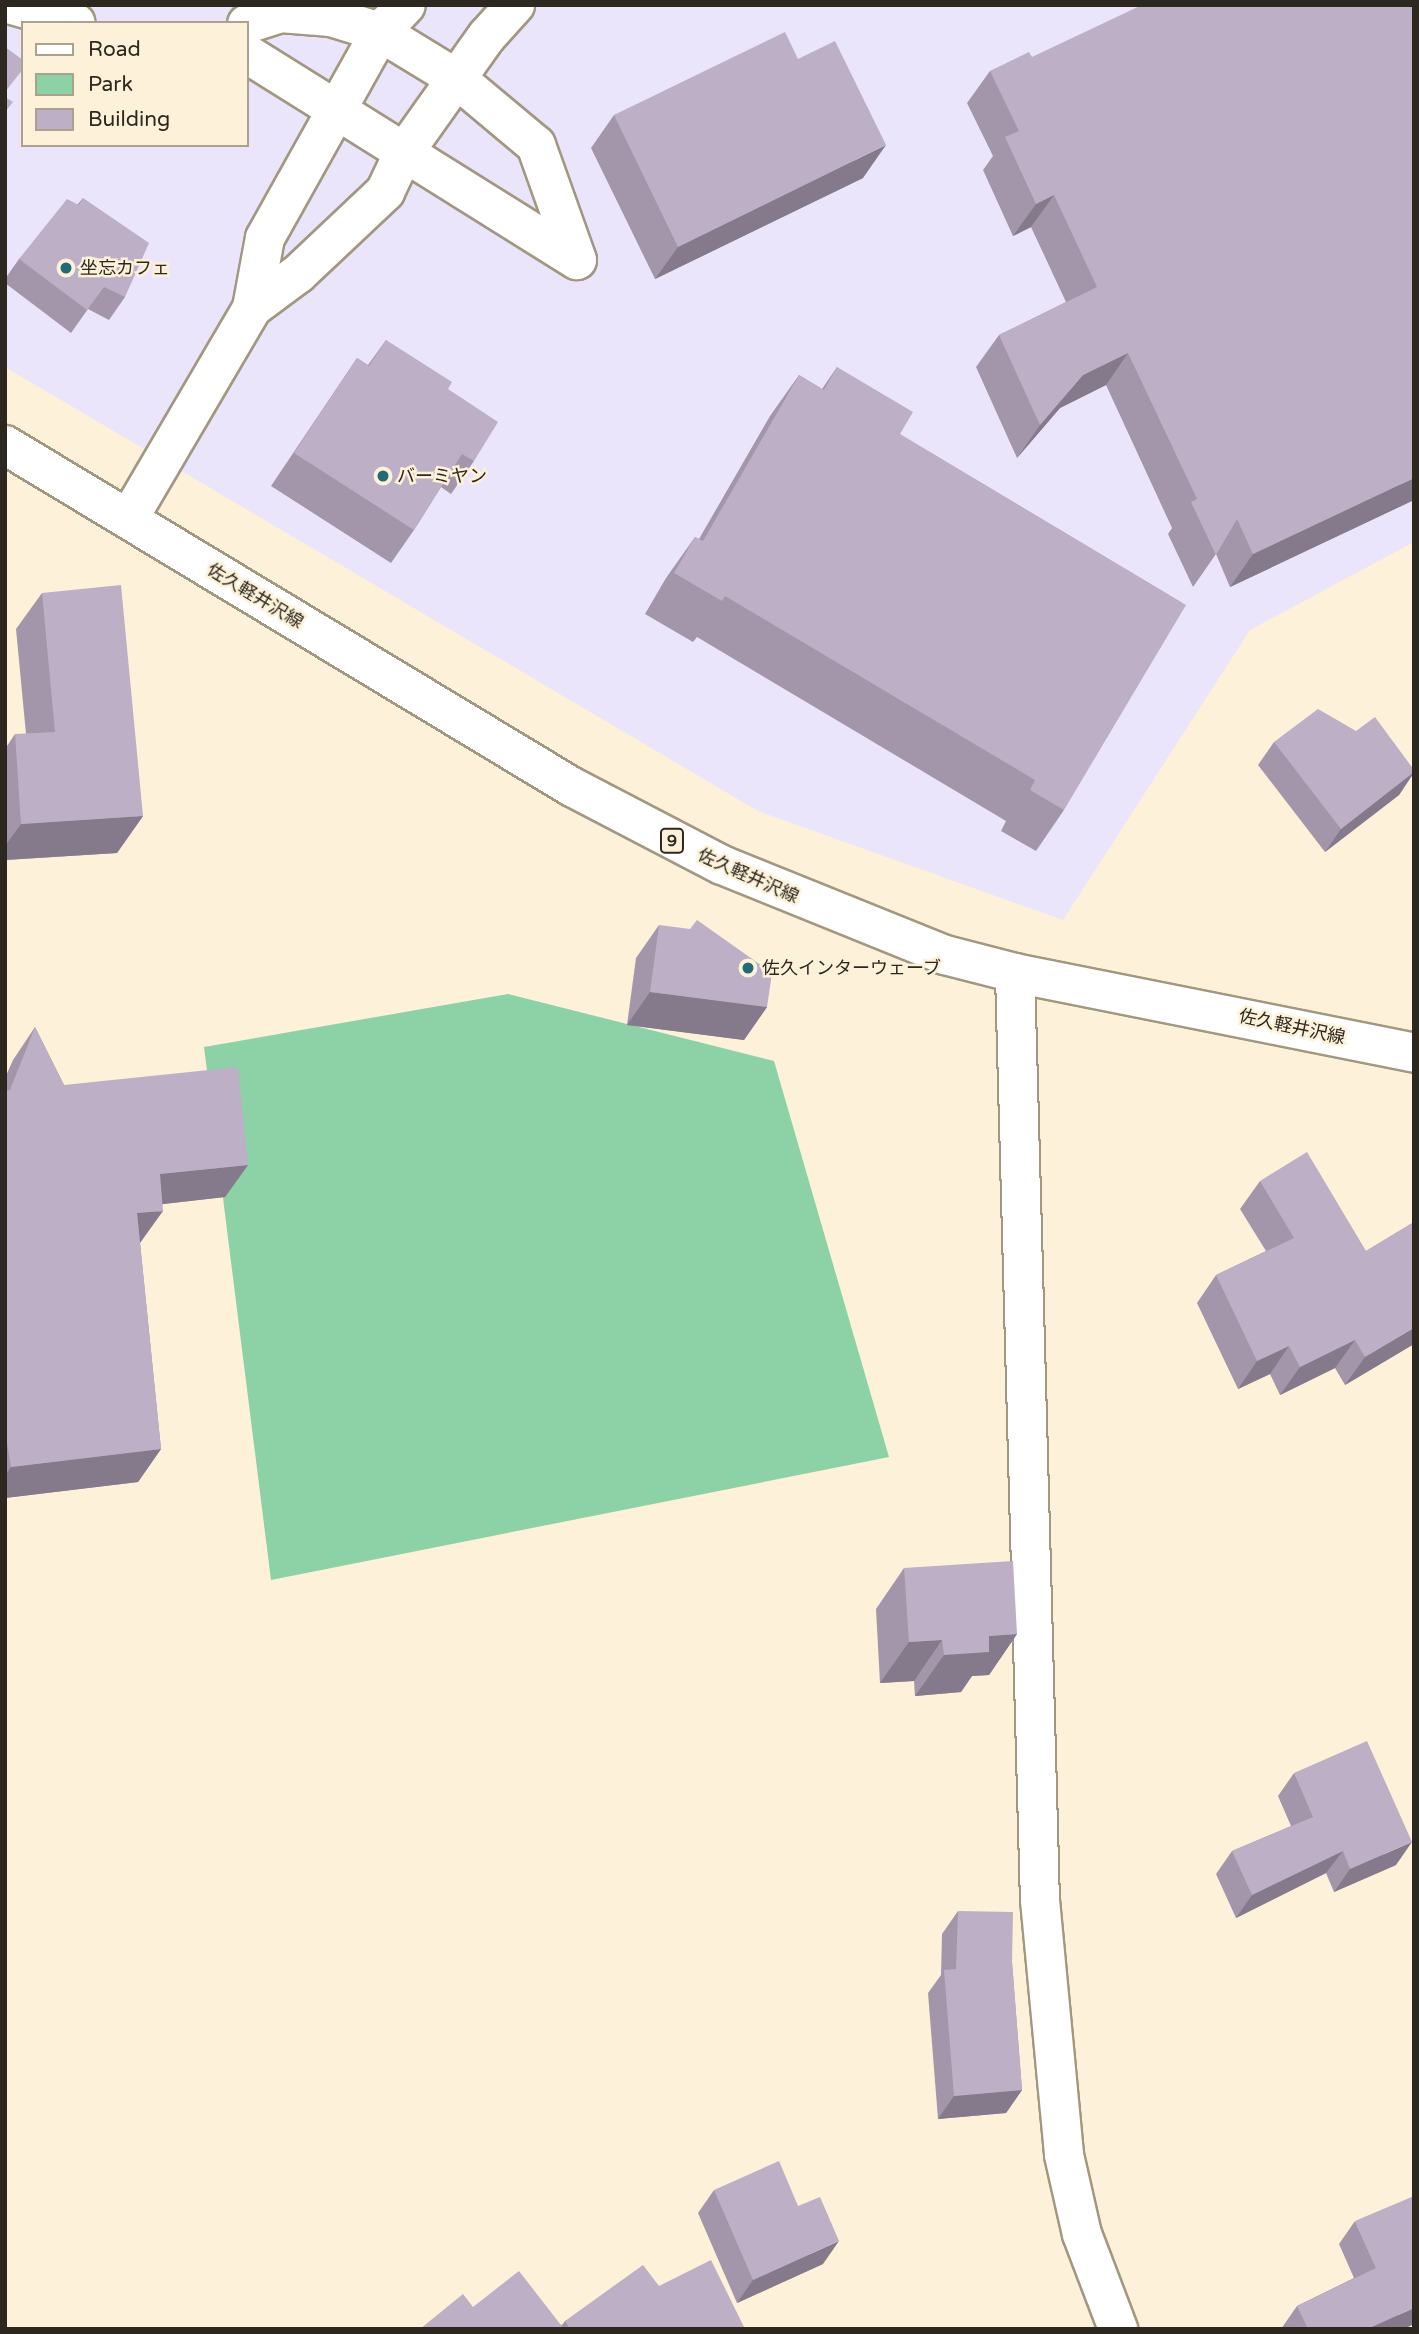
<!DOCTYPE html>
<meta charset="utf-8">
<style>
body{margin:0}
#map{position:relative;width:1419px;height:2334px;overflow:hidden;background:#fdf1d9;font-family:"Varela Round","Noto Sans JP",sans-serif}
div>[style]{position:absolute}
.commercial>*{inset:0;background:#eae5fb}
.green>*{inset:0;background:#8dd1a6}
.roads{filter:drop-shadow(2px 0 #a29780) drop-shadow(-2px 0 #a29780) drop-shadow(0 2px #a29780) drop-shadow(0 -2px #a29780)}
.minor>*{height:38px;margin:-19px;padding:0 19px;transform-origin:19px;border-radius:19px;background:#fff}
.major>*{height:38px;margin:-19px;padding:0 19px;transform-origin:19px;border-radius:19px;background:#fff}
.wall>*{inset:0;background:#a396aa}
.shaded-wall>*{inset:0;background:#847a8b}
.building>*{inset:0;background:#bdafc6}
.dots>*{width:19px;height:19px;translate:-50% -50%;box-sizing:border-box;border:4px solid #fdf1d9;border-radius:50%}
span{translate:-50% -50%;white-space:nowrap;text-align:center;line-height:1.15;-webkit-text-stroke:5px #fdf1d9;paint-order:stroke}
.shield-label span{padding:2px 5px;background:#fdf1d9;border:2px solid;border-radius:5px;-webkit-text-stroke-width:0}
.shield-label{font-size:16px;color:#2d281f;font-weight:700}
.poi-label{font-size:18px;color:#2d281f}
.left{translate:0 -50%;text-align:left}
.street-label{font-size:18px;color:#2d281f}
.frame{position:absolute;inset:0;border:7px solid #2d281f;pointer-events:none}
.legend{position:absolute;left:21px;top:21px;width:228px;height:126px;box-sizing:border-box;background:#fdf1d9;border:2px solid #aaa18f;margin:0;padding:9px 12px;list-style:none;font-size:21px;color:#2d281f}
.legend li{display:flex;align-items:center;gap:14px;height:35px}
.legend b{width:35px;border:2px solid #aaa18f}
</style>
<div id="map">
<div class="commercial">
<div style="clip-path:polygon(evenodd,5px 5px,1414px 5px,1414px 542px,1250px 630px,1063px 920px,758px 811px,5px 367px,5px 5px,23px 23px,247px 23px,247px 145px,23px 145px,23px 23px)"></div>
</div>
<div class="green">
<div style="clip-path:polygon(508px 994px,774px 1061px,889px 1457px,271px 1580px,204px 1047px)"></div>
</div>
<div class="roads">
<div class="minor">
<div style="left:12px;top:5px;width:66px;rotate:15.7deg"></div>
<div style="left:247px;top:24px;width:35px;rotate:-18deg"></div>
<div style="left:280px;top:13px;width:51px;rotate:4.5deg"></div>
<div style="left:331px;top:17px;width:51px;rotate:17deg"></div>
<div style="left:380px;top:32px;width:90px;rotate:31.4deg"></div>
<div style="left:457px;top:79px;width:103px;rotate:39.9deg"></div>
<div style="left:536px;top:145px;width:122px;rotate:70.4deg"></div>
<div style="left:247px;top:54px;width:389px;rotate:32deg"></div>
<div style="left:252px;top:308px;width:57px;rotate:-36.5deg"></div>
<div style="left:298px;top:274px;width:120px;rotate:-43.3deg"></div>
<div style="left:385px;top:192px;width:42px;rotate:-64.7deg"></div>
<div style="left:403px;top:154px;width:145px;rotate:-54.6deg"></div>
<div style="left:487px;top:36px;width:42px;rotate:-47.9deg"></div>
<div style="left:129px;top:518px;width:243px;rotate:-59.6deg"></div>
<div style="left:252px;top:308px;width:71px;rotate:-79.5deg"></div>
<div style="left:265px;top:238px;width:236px;rotate:-60.8deg"></div>
<div style="left:380px;top:32px;width:37px;rotate:-46deg"></div>
<div style="left:1015px;top:973px;width:927px;rotate:88.46deg"></div>
<div style="left:1040px;top:1900px;width:256px;rotate:84.6deg"></div>
<div style="left:1064px;top:2155px;width:81px;rotate:77.2deg"></div>
<div style="left:1082px;top:2234px;width:102px;rotate:69.2deg"></div>
</div>
<div class="major">
<div style="left:5px;top:445px;width:662px;rotate:31.1deg"></div>
<div style="left:572px;top:787px;width:169px;rotate:27.5deg"></div>
<div style="left:722px;top:865px;width:240px;rotate:22deg"></div>
<div style="left:945px;top:955px;width:72px;rotate:14.4deg"></div>
<div style="left:1015px;top:973px;width:407px;rotate:11.3deg"></div>
</div>
</div>
<div class="wall">
<div style="clip-path:polygon(1032px 57px,1414px 500px,1230px 587px,1216px 554px,1193px 587px,1168px 534px,1172px 528px,1106px 385px,1060px 408px,1017px 458px,976px 367px,999px 335px,1066px 302px,1031px 227px,1013px 236px,983px 170px,993px 156px,967px 103px,990px 71px)"></div>
<div style="clip-path:polygon(798px 59px,863px 178px,655px 279px,591px 148px,614px 115px)"></div>
<div style="clip-path:polygon(83px 198px,125px 297px,109px 320px,88px 309px,71px 333px,5px 283px,5px 279px,19px 259px,78px 204px)"></div>
<div style="clip-path:polygon(386px 340px,448px 389px,474px 461px,451px 494px,441px 487px,414px 530px,391px 563px,271px 486px,357px 358px,368px 365px)"></div>
<div style="clip-path:polygon(837px 367px,900px 434px,1064px 810px,1036px 851px,1001px 831px,1006px 821px,697px 637px,693px 642px,645px 614px,666px 578px,695px 537px,699px 539px,770px 416px,799px 375px,822px 389px)"></div>
<div style="clip-path:polygon(42px 593px,143px 816px,117px 853px,5px 860px,5px 749px,15px 734px,26px 734px,16px 629px)"></div>
<div style="clip-path:polygon(1274px 742px,1414px 773px,1399px 795px,1325px 852px,1258px 765px)"></div>
<div style="clip-path:polygon(659px 925px,767px 1007px,744px 1040px,627px 1025px,636px 958px)"></div>
<div style="clip-path:polygon(35px 1027px,64px 1085px,248px 1165px,225px 1197px,163px 1204px,140px 1243px,161px 1449px,138px 1482px,5px 1498px,5px 1078px,13px 1060px)"></div>
<div style="clip-path:polygon(1260px 1181px,1366px 1251px,1414px 1222px,1414px 1344px,1345px 1385px,1335px 1368px,1280px 1395px,1270px 1374px,1238px 1389px,1197px 1303px,1216px 1275px,1266px 1251px,1240px 1209px)"></div>
<div style="clip-path:polygon(904px 1568px,1017px 1634px,989px 1675px,972px 1676px,961px 1692px,915px 1696px,914px 1681px,880px 1683px,876px 1609px)"></div>
<div style="clip-path:polygon(1294px 1773px,1396px 1865px,1334px 1892px,1326px 1873px,1236px 1918px,1216px 1874px,1232px 1851px,1291px 1826px,1278px 1796px)"></div>
<div style="clip-path:polygon(958px 1911px,1012px 1962px,1022px 2090px,1006px 2113px,938px 2119px,928px 1993px,941px 1975px,942px 1934px)"></div>
<div style="clip-path:polygon(714px 2190px,823px 2264px,737px 2303px,698px 2213px)"></div>
<div style="clip-path:polygon(1355px 2221px,1404px 2329px,1281px 2329px,1297px 2306px,1354px 2278px,1339px 2244px)"></div>
<div style="clip-path:polygon(659px 2286px,742px 2329px,420px 2329px,473px 2307px,562px 2325px,565px 2321px)"></div>
</div>
<div class="shaded-wall">
<div style="clip-path:polygon(886px 145px,863px 178px,655px 279px,678px 247px)"></div>
<div style="clip-path:polygon(1054px 195px,1031px 227px,1013px 236px,1036px 204px)"></div>
<div style="clip-path:polygon(1128px 353px,1106px 385px,1060px 408px,1017px 458px,1040px 425px,1083px 375px)"></div>
<div style="clip-path:polygon(1414px 478px,1414px 500px,1230px 587px,1253px 554px)"></div>
<div style="clip-path:polygon(1414px 772px,1399px 795px,1325px 852px,1341px 829px)"></div>
<div style="clip-path:polygon(143px 816px,117px 853px,5px 860px,5px 846px,21px 824px)"></div>
<div style="clip-path:polygon(650px 992px,767px 1007px,744px 1040px,627px 1025px)"></div>
<div style="clip-path:polygon(248px 1165px,225px 1197px,137px 1207px,160px 1174px)"></div>
<div style="clip-path:polygon(163px 1211px,140px 1243px,137px 1213px)"></div>
<div style="clip-path:polygon(1414px 1328px,1414px 1344px,1345px 1385px,1365px 1357px)"></div>
<div style="clip-path:polygon(1355px 1340px,1335px 1368px,1280px 1395px,1300px 1367px)"></div>
<div style="clip-path:polygon(1289px 1346px,1270px 1374px,1238px 1389px,1257px 1361px)"></div>
<div style="clip-path:polygon(161px 1449px,138px 1482px,5px 1498px,5px 1476px,11px 1467px)"></div>
<div style="clip-path:polygon(1017px 1634px,989px 1675px,972px 1676px,961px 1692px,915px 1696px,944px 1655px,989px 1636px)"></div>
<div style="clip-path:polygon(942px 1640px,914px 1681px,880px 1683px,909px 1642px)"></div>
<div style="clip-path:polygon(1412px 1842px,1396px 1865px,1334px 1892px,1350px 1869px)"></div>
<div style="clip-path:polygon(1343px 1851px,1326px 1873px,1236px 1918px,1252px 1895px)"></div>
<div style="clip-path:polygon(1022px 2090px,1006px 2113px,938px 2119px,954px 2096px)"></div>
<div style="clip-path:polygon(839px 2241px,823px 2264px,737px 2303px,753px 2280px)"></div>
<div style="clip-path:polygon(1414px 2308px,1414px 2324px,1404px 2329px,1367px 2329px)"></div>
</div>
<div class="building">
<div style="clip-path:polygon(1142px 5px,1414px 5px,1414px 478px,1253px 554px,1237px 519px,1216px 555px,1191px 502px,1197px 499px,1128px 353px,1083px 375px,1040px 425px,999px 335px,1097px 287px,1054px 195px,1036px 204px,1005px 137px,1019px 131px,990px 71px,1029px 52px,1032px 57px)"></div>
<div style="clip-path:polygon(785px 32px,798px 59px,835px 41px,886px 145px,678px 247px,614px 115px)"></div>
<div style="clip-path:polygon(5px 47px,23px 60px,23px 69px,5px 92px)"></div>
<div style="clip-path:polygon(5px 97px,13px 102px,5px 112px)"></div>
<div style="clip-path:polygon(83px 198px,149px 243px,125px 297px,104px 287px,87px 310px,19px 259px,67px 199px,79px 205px)"></div>
<div style="clip-path:polygon(386px 340px,452px 382px,448px 389px,498px 422px,474px 461px,462px 454px,414px 530px,294px 453px,357px 358px,369px 366px)"></div>
<div style="clip-path:polygon(837px 367px,913px 412px,900px 434px,1186px 605px,1064px 810px,1030px 790px,1035px 780px,725px 596px,722px 601px,674px 573px,695px 537px,703px 541px,799px 375px,824px 390px)"></div>
<div style="clip-path:polygon(121px 585px,143px 816px,21px 824px,15px 734px,55px 732px,42px 593px)"></div>
<div style="clip-path:polygon(1318px 709px,1356px 731px,1375px 717px,1414px 770px,1414px 772px,1341px 829px,1274px 742px)"></div>
<div style="clip-path:polygon(697px 920px,772px 973px,767px 1007px,650px 992px,659px 925px,690px 929px)"></div>
<div style="clip-path:polygon(35px 1027px,64px 1085px,238px 1067px,248px 1165px,160px 1174px,163px 1211px,137px 1213px,161px 1449px,11px 1467px,5px 1430px,5px 1091px,10px 1090px)"></div>
<div style="clip-path:polygon(1307px 1152px,1366px 1251px,1414px 1222px,1414px 1328px,1365px 1357px,1355px 1340px,1300px 1367px,1289px 1346px,1257px 1361px,1216px 1275px,1294px 1238px,1260px 1181px)"></div>
<div style="clip-path:polygon(1013px 1561px,1017px 1634px,989px 1636px,989px 1652px,944px 1655px,942px 1640px,909px 1642px,904px 1568px)"></div>
<div style="clip-path:polygon(1367px 1741px,1412px 1842px,1350px 1869px,1343px 1851px,1252px 1895px,1232px 1851px,1313px 1817px,1294px 1773px)"></div>
<div style="clip-path:polygon(958px 1911px,1013px 1912px,1012px 1962px,1022px 2090px,954px 2096px,944px 1970px,956px 1969px)"></div>
<div style="clip-path:polygon(779px 2161px,798px 2206px,820px 2197px,839px 2241px,753px 2280px,714px 2190px)"></div>
<div style="clip-path:polygon(1414px 2196px,1414px 2308px,1367px 2329px,1308px 2329px,1297px 2306px,1376px 2268px,1355px 2221px)"></div>
<div style="clip-path:polygon(711px 2260px,744px 2327px,741px 2329px,570px 2329px,565px 2321px,643px 2265px,659px 2286px)"></div>
<div style="clip-path:polygon(519px 2271px,564px 2329px,420px 2329px,463px 2294px,473px 2307px)"></div>
</div>
<div class="dots">
<div style="left:66px;top:268px;background:#226b76"></div>
<div style="left:383px;top:476px;background:#226b76"></div>
<div style="left:748px;top:968px;background:#226b76"></div>
</div>
<div class="shield-label">
<span style="left:672px;top:841px">9</span>
</div>
<div class="poi-label">
<span class="left" style="left:80px;top:268px">坐忘カフェ</span>
<span class="left" style="left:397px;top:476px">バーミヤン</span>
<span class="left" style="left:762px;top:968px">佐久インターウェーブ</span>
</div>
<div class="street-label">
<span style="left:255px;top:596px;rotate:31deg">佐久軽井沢線</span>
<span style="left:748px;top:876px;rotate:24deg">佐久軽井沢線</span>
<span style="left:1292px;top:1027px;rotate:12deg">佐久軽井沢線</span>
</div>
<div class="frame"></div>
<ul class="legend">
<li><b style="height:9px;background:#fff"></b>Road</li>
<li><b style="height:19px;background:#8dd1a6"></b>Park</li>
<li><b style="height:19px;background:#bdafc6"></b>Building</li>
</ul>
</div>
